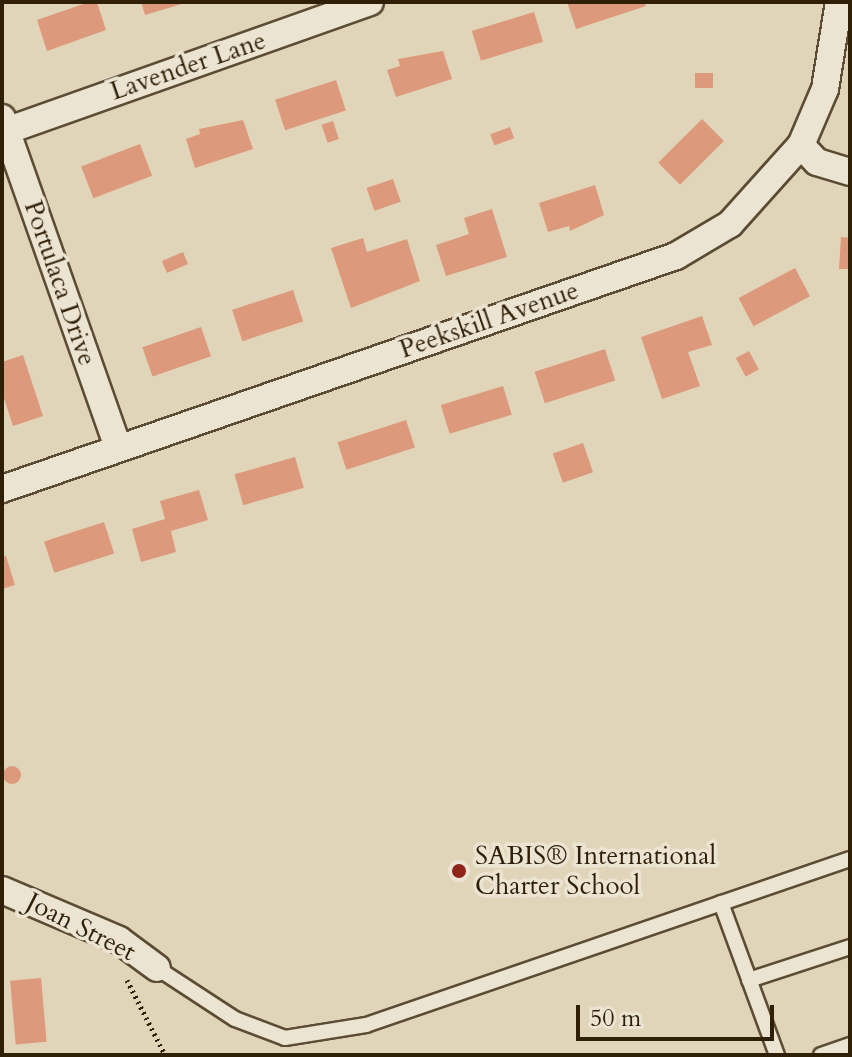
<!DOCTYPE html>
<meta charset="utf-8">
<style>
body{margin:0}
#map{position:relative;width:852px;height:1057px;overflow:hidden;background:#e1d5b9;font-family:Cardo,serif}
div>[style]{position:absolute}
.building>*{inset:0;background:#dd997c;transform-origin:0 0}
.round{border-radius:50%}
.path>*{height:5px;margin-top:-2.5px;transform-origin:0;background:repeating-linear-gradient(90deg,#2f1f06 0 2px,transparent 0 6px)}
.roads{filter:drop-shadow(2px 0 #5c4c33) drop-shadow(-2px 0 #5c4c33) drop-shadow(0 2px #5c4c33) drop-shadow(0 -2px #5c4c33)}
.service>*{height:14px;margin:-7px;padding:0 7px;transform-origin:7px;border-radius:7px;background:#ece4d2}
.minor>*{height:26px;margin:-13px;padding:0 13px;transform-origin:13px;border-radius:13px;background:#ece4d2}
.dots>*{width:22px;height:22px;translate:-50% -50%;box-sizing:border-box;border:4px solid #ece4d2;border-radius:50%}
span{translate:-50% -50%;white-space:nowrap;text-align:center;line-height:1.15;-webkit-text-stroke:7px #ece4d2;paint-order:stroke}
.street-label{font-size:26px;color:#2f1f06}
.poi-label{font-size:26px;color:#2f1f06}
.left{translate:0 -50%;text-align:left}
.frame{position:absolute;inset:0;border:4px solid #2f1f06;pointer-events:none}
.scale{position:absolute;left:576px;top:1005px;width:198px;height:36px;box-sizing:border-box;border:4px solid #2f1f06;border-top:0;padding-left:10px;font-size:24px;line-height:28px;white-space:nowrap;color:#2f1f06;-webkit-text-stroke:6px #ece4d2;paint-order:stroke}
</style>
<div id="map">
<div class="building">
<div style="clip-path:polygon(89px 2px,97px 2px,106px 30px,47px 51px,37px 20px)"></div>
<div style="clip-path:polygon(141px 2px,185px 2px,185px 3px,145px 15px)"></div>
<div style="clip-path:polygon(567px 2px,644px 2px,646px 6px,576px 29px)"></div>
<div style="left:534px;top:12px;width:31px;height:65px;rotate:73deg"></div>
<div style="clip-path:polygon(443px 51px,452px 79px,396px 97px,387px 70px,400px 66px,398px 59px)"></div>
<div style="left:713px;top:73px;width:15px;height:18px;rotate:90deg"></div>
<div style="left:336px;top:80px;width:32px;height:64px;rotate:72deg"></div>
<div style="left:702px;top:119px;width:31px;height:62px;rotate:45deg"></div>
<div style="clip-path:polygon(243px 120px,253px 149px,195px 168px,186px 139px,200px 134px,199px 129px)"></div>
<div style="left:333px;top:121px;width:19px;height:12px;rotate:72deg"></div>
<div style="left:510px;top:127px;width:12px;height:21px;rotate:70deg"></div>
<div style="left:140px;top:144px;width:34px;height:63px;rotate:69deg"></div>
<div style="left:393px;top:179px;width:24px;height:28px;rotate:71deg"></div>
<div style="clip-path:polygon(595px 185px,604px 215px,570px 231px,569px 226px,548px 232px,539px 203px)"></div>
<div style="clip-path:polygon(492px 209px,507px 257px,446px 276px,436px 245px,469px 234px,464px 218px)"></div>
<div style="clip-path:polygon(841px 237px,850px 238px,850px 269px,839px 269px)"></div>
<div style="clip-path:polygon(363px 238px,367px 252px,407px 239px,420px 281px,351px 308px,331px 248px)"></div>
<div style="left:183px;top:252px;width:13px;height:23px;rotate:67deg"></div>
<div style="left:795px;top:268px;width:32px;height:64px;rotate:62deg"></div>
<div style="left:293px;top:290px;width:33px;height:64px;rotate:72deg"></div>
<div style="clip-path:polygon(702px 316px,712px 345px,688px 352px,700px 386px,662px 399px,641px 337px)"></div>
<div style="left:201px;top:327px;width:31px;height:62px;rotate:71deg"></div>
<div style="left:605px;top:349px;width:33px;height:74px;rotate:72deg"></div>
<div style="left:749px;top:351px;width:21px;height:15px;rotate:62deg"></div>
<div style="clip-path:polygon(23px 355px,43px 416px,13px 426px,2px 392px,2px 362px)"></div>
<div style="left:503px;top:386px;width:30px;height:65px;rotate:73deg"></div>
<div style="left:406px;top:420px;width:29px;height:72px;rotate:72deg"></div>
<div style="left:583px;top:443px;width:31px;height:32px;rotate:71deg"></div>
<div style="left:295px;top:457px;width:32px;height:63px;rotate:74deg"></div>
<div style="clip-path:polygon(199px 490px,208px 520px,171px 531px,176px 552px,141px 562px,132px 529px,165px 519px,160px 501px)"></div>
<div style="left:104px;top:522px;width:33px;height:63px;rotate:72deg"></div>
<div style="clip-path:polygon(6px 556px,15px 585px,2px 589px,2px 557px)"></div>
<div class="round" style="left:3px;top:766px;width:18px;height:18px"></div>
<div style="left:41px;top:978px;width:64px;height:31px;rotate:85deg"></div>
</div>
<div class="path">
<div style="left:127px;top:980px;width:84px;rotate:63.1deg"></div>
</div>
<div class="roads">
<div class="service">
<div style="left:721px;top:903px;width:162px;rotate:69.8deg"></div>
<div style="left:157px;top:968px;width:93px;rotate:33.2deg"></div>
<div style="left:235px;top:1019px;width:53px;rotate:20.8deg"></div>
<div style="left:285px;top:1038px;width:82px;rotate:-9.1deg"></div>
<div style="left:366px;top:1025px;width:512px;rotate:-18.93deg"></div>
<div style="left:749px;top:980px;width:106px;rotate:-18.1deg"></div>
<div style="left:821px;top:1055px;width:31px;rotate:-19deg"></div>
</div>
<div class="minor">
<div style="left:2px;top:118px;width:350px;rotate:70.6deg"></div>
<div style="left:6px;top:131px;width:386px;rotate:-19.5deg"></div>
<div style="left:801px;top:145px;width:23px;rotate:47deg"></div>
<div style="left:817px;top:162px;width:34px;rotate:17deg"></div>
<div style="left:2px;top:489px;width:713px;rotate:-19.07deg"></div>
<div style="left:676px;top:256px;width:63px;rotate:-30.7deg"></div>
<div style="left:730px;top:224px;width:106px;rotate:-48.1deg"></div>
<div style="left:801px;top:145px;width:61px;rotate:-66.8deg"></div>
<div style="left:825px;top:89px;width:88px;rotate:-80.9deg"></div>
<div style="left:2px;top:890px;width:127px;rotate:23.1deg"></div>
<div style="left:119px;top:940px;width:47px;rotate:36.4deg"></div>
</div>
</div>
<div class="dots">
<div style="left:459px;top:871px;background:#8f2418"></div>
</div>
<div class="street-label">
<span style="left:188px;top:66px;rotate:-19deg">Lavender Lane</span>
<span style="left:60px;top:283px;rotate:71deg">Portulaca Drive</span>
<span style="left:489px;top:320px;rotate:-19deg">Peekskill Avenue</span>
<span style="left:81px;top:927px;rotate:27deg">Joan Street</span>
</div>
<div class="poi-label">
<span class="left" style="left:475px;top:871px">SABIS® International<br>Charter School</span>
</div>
<div class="frame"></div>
<div class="scale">50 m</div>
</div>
